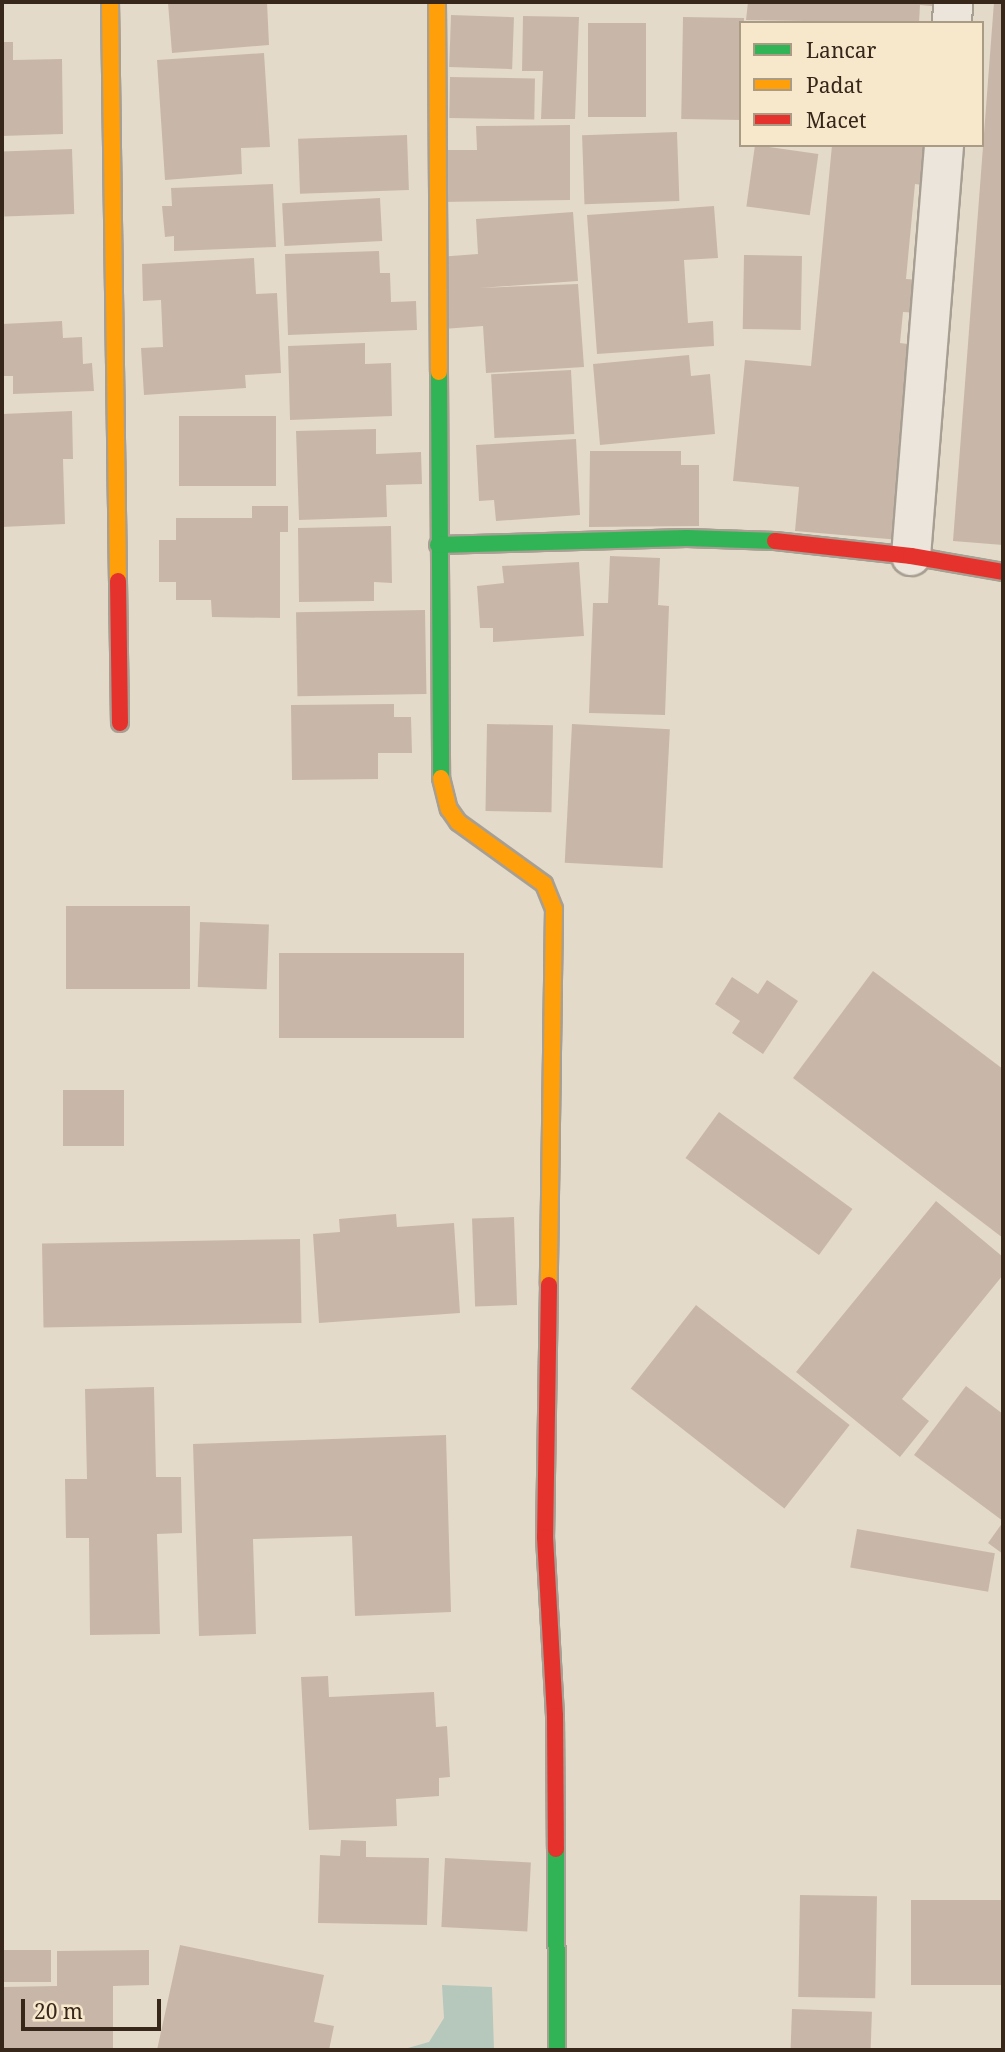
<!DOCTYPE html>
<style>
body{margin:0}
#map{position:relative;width:1005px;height:2052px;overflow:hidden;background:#e4dac9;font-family:"Noto Serif",serif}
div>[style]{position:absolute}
.water>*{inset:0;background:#b5c8bb}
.building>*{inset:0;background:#c8b7a9;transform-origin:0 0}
.roads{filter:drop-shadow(2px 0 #a89f93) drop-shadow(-2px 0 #a89f93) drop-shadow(0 2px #a89f93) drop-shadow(0 -2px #a89f93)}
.street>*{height:38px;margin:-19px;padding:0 19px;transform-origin:19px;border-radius:19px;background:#ece5db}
.fast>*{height:16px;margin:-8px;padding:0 8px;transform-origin:8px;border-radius:8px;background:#30b455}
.slow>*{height:16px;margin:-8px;padding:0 8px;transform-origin:8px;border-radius:8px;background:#ff9f0a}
.jam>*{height:16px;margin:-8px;padding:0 8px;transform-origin:8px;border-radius:8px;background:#e5322d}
span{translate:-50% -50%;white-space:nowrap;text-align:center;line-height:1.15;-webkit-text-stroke:5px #f7e8cc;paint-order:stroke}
.frame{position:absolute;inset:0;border:4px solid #37271b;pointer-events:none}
.legend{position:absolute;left:739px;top:21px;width:245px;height:126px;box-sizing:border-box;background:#f7e8cc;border:2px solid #aa9b85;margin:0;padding:9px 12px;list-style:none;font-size:21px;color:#37271b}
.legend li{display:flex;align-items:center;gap:14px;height:35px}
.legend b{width:35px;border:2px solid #aa9b85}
.scale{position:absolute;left:21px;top:1999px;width:140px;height:32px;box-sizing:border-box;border:4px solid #37271b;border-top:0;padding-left:9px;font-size:21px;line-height:24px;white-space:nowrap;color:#37271b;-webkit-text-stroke:5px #f7e8cc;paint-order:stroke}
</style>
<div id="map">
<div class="water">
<div style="clip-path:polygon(442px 1985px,492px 1987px,494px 2050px,401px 2050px,429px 2042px,444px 2018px)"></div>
</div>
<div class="building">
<div style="clip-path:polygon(267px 2px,269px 45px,172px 53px,168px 3px)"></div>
<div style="clip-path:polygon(748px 2px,942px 2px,942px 7px,920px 5px,919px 23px,746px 20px)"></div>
<div style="clip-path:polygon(994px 2px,1003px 2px,1003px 545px,953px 541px)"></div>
<div style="left:451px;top:15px;width:63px;height:52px;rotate:2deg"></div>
<div style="clip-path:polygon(523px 16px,579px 17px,575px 119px,541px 119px,543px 71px,522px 71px)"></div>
<div style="left:683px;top:17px;width:61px;height:102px;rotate:1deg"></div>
<div style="left:588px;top:23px;width:58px;height:94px"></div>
<div style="clip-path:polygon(2px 42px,13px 42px,13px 60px,62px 59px,63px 134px,2px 136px)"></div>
<div style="clip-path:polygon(264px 53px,270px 147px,241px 148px,242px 174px,165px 180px,157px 60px)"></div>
<div style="left:450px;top:77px;width:85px;height:41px;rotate:1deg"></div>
<div style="clip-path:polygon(570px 125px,570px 200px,440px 202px,440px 150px,477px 150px,476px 126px)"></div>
<div style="left:677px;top:132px;width:69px;height:95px;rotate:88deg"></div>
<div style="left:407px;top:135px;width:55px;height:109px;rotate:88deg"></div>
<div style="left:755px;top:145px;width:64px;height:62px;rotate:8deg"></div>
<div style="clip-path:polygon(832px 145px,933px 147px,930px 186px,915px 184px,906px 279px,922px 280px,919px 313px,903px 312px,900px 343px,916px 345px,898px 468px,907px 469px,900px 540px,795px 531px,799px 487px,733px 481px,745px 360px,811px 366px)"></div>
<div style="left:72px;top:149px;width:65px;height:70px;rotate:88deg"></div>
<div style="clip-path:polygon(273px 184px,276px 247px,174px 251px,174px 236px,165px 237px,162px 206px,172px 206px,171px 188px)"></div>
<div style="left:380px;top:198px;width:43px;height:98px;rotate:87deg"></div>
<div style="clip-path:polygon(714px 206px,718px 258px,684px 260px,688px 323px,713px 321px,714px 346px,597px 354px,587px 215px)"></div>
<div style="clip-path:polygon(573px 212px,578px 281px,480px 288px,578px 284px,584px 367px,486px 373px,483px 326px,443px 329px,438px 257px,478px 254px,476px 219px)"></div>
<div style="clip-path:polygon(379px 251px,380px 273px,390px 273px,391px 302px,416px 301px,417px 330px,288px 335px,285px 254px)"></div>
<div style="left:744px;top:255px;width:58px;height:74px;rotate:1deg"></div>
<div style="clip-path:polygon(254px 258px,256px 294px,277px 293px,281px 373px,245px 375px,246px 388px,144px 395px,141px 348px,163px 347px,161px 300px,143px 301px,142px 264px)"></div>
<div style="clip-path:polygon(62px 321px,63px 338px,82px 337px,83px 364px,92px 363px,94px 391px,13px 394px,13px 376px,2px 376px,2px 324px)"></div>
<div style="clip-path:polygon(365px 343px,365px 364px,391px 363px,392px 416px,290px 420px,288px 346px)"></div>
<div style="clip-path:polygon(689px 355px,691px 376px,710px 374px,715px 434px,600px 445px,593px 364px)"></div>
<div style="left:571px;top:370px;width:64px;height:80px;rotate:87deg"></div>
<div style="clip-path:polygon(72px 411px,73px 459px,63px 459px,65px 524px,2px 527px,2px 414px)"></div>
<div style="left:276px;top:416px;width:70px;height:97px;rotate:90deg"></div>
<div style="clip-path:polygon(376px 429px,376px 454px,421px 452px,422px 484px,386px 485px,387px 517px,299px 520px,296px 431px)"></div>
<div style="clip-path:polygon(576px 439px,580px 515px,496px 521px,494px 500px,479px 501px,476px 445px)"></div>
<div style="clip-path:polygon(590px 451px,681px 451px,681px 465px,699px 465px,699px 526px,589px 527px)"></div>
<div style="clip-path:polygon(252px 506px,288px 506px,288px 532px,280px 532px,280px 618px,212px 617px,211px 600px,176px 600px,176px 582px,159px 582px,159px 540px,176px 540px,176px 518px,252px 518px)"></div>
<div style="clip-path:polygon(391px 526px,392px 583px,374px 582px,374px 601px,299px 602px,298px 528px)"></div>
<div style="clip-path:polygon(610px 556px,660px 558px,658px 605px,669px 606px,665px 715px,589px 713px,593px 603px,608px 603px)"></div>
<div style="clip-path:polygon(579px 562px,584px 636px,493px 642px,493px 628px,480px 628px,477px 586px,504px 583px,502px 566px)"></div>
<div style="left:425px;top:610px;width:84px;height:129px;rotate:89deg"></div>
<div style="clip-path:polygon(394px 704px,394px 717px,411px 717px,412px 753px,378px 753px,378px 779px,292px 780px,291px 705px)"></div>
<div style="left:487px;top:724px;width:66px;height:87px;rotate:1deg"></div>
<div style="left:572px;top:724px;width:98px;height:139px;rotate:3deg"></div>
<div style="left:66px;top:906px;width:124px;height:83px"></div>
<div style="left:200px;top:922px;width:69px;height:65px;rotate:2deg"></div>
<div style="left:464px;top:953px;width:85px;height:185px;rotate:90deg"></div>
<div style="clip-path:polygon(873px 971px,1003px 1069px,1003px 1238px,793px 1078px)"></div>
<div style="clip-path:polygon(732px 977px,758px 994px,767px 980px,798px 1001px,763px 1054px,732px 1033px,740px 1021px,715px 1004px)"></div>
<div style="left:63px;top:1090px;width:61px;height:56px"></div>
<div style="left:719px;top:1112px;width:165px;height:57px;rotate:36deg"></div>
<div style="clip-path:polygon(936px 1201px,1003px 1257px,1003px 1275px,902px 1399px,929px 1421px,900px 1457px,796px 1372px)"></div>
<div style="clip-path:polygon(396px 1214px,397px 1227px,454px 1223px,460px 1313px,319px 1323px,313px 1234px,340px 1232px,339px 1219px)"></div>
<div style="left:514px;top:1217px;width:88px;height:42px;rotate:88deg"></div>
<div style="left:300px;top:1239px;width:84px;height:258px;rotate:89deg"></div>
<div style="left:696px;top:1305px;width:195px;height:106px;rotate:38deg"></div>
<div style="clip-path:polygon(966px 1386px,1003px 1414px,1003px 1521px,914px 1455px)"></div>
<div style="clip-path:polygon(154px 1387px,156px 1477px,181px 1477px,182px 1533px,157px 1534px,160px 1634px,90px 1635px,89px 1538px,66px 1538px,65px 1479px,87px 1479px,85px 1389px)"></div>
<div style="clip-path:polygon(446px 1435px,451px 1612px,355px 1616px,352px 1536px,253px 1539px,256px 1634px,199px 1636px,193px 1444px)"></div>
<div style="clip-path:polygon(1003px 1522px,1003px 1554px,988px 1543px)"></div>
<div style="left:857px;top:1529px;width:140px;height:39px;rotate:10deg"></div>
<div style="clip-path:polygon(328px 1676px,329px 1697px,434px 1692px,436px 1727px,447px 1726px,450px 1777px,439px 1778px,439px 1796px,396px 1799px,397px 1826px,309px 1830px,301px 1677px)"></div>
<div style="clip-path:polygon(341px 1840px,366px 1841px,366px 1857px,429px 1858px,427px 1925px,318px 1923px,320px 1855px,340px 1856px)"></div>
<div style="left:445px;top:1858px;width:86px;height:69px;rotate:3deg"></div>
<div style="left:800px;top:1895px;width:77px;height:102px;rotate:1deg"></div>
<div style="left:1003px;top:1900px;width:85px;height:92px;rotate:90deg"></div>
<div style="clip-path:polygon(180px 1945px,324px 1975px,314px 2022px,334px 2026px,329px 2050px,157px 2050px)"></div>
<div style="left:51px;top:1950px;width:32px;height:49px;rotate:90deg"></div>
<div style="clip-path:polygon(149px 1950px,149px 1985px,113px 1986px,113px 2050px,3px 2050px,3px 1987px,57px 1986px,57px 1951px)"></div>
<div style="left:792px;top:2009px;width:80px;height:41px;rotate:2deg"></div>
</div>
<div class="roads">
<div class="street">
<div style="left:952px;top:23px;width:21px;rotate:-87deg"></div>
<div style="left:911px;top:556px;width:412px;rotate:-85.4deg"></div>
</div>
<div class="fast">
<div style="left:439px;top:372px;width:406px;rotate:89.7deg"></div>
<div style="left:438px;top:545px;width:249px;rotate:-1.6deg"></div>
<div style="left:687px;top:538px;width:88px;rotate:2deg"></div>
<div style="left:556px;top:1849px;width:201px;rotate:89.7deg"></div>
</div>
<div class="slow">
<div style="left:110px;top:2px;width:579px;rotate:89.21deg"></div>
<div style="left:437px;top:2px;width:370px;rotate:89.7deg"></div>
<div style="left:441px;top:778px;width:32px;rotate:76deg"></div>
<div style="left:449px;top:809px;width:16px;rotate:55deg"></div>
<div style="left:458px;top:822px;width:106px;rotate:35.8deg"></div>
<div style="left:544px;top:884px;width:27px;rotate:68deg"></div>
<div style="left:554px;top:909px;width:376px;rotate:90.8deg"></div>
</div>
<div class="jam">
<div style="left:775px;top:541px;width:137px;rotate:6.3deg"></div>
<div style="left:911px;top:556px;width:93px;rotate:9.9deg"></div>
<div style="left:118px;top:581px;width:142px;rotate:89.2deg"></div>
<div style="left:549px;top:1285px;width:252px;rotate:90.9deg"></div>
<div style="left:545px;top:1537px;width:179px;rotate:86.8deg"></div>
<div style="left:555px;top:1716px;width:133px;rotate:89.6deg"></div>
</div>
</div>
<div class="frame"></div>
<ul class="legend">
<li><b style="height:9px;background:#30b455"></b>Lancar</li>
<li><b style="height:9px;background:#ff9f0a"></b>Padat</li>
<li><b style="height:9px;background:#e5322d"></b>Macet</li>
</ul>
<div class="scale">20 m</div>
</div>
